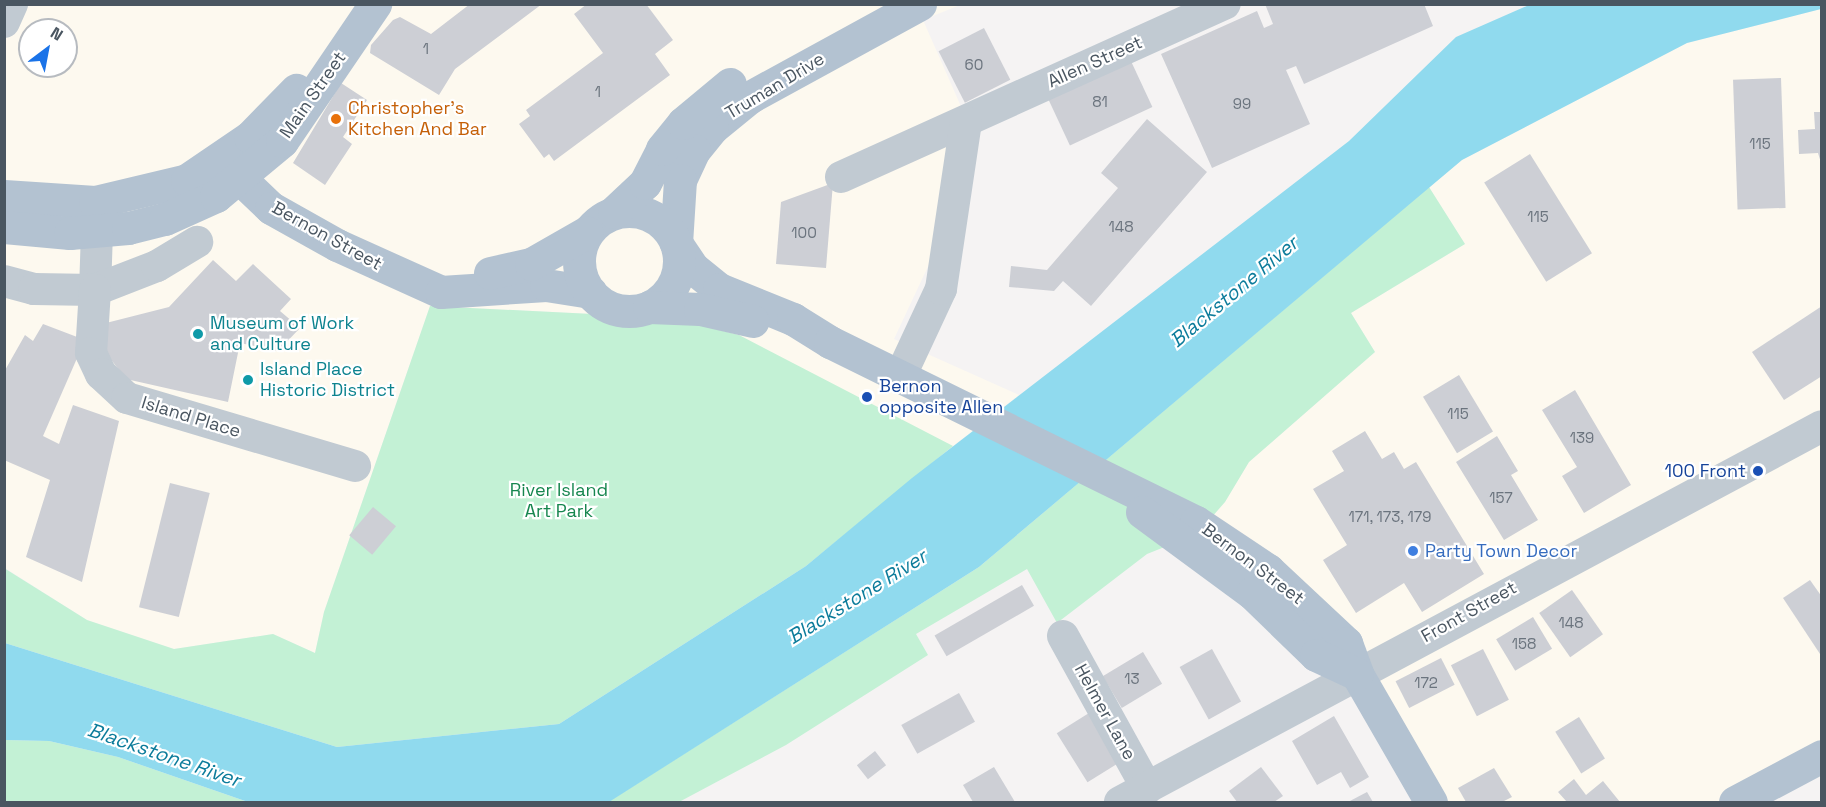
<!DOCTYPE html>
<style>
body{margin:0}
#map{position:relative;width:1826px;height:807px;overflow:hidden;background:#f5f3f3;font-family:"Space Grotesk",sans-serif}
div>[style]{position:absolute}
.commercial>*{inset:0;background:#fdf9ef}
.green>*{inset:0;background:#c3f1d5}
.water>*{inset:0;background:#90daee}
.building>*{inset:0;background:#cdcfd5;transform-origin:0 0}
.minor>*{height:32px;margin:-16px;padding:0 16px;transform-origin:16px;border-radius:16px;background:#c1cad2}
.major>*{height:33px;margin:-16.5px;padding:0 16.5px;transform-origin:16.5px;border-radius:16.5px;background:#b3c2d1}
.major>.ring{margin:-16.5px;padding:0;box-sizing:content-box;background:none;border:33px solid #b3c2d1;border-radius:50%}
.dots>*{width:16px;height:16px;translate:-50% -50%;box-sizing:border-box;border:3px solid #fff;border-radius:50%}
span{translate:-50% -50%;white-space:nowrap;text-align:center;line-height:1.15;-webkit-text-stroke:4.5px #fff;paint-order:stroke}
.number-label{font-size:15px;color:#6b747e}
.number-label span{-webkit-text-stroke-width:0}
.street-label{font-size:18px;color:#4a5661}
.food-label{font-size:18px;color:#c56008}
.left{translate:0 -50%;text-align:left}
.culture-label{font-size:18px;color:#0d838f}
.transit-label{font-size:18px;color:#164399}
.right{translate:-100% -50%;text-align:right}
.park-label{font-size:18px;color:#17864f}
.shop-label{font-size:18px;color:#366cbe}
.water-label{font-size:20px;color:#0c7c9b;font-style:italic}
.frame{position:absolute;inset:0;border:6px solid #4a5661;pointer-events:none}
.north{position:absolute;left:18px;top:18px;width:60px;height:60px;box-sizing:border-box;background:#fff;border:2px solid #b7bbc0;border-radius:50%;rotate:32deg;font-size:16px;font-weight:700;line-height:24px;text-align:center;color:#4a5661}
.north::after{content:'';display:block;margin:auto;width:21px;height:27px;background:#1a73e8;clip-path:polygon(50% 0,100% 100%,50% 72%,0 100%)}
</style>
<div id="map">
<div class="commercial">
<div style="clip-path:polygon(evenodd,4px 5px,960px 5px,923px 20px,970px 127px,939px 243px,894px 339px,1019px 395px,953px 446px,672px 318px,430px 306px,324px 612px,315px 653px,273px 634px,174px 649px,87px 620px,5px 568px,4px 5px,30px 30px,66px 30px,66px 66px,30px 66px,30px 30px)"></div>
<div style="clip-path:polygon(1821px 9px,1821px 758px,1737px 802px,1422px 802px,1344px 664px,1197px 534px,1225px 502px,1249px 462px,1375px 352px,1351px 313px,1465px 244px,1429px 187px,1462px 160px,1687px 43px)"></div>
</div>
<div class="green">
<div style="clip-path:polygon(1429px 187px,1465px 244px,1351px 313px,1375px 352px,1249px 462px,1225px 502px,1197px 534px,1147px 554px,1057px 623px,1027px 569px,916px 634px,928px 655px,786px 745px,679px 802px,608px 802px,979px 567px)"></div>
<div style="clip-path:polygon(430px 306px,672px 318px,739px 335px,953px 446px,806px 566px,559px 724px,337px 747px,5px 643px,4px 568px,87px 620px,174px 649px,273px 634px,315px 653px,324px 612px)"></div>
<div style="clip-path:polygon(5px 740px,49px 741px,118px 757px,248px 802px,5px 802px)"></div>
</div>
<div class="water">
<div style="clip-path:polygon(1529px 5px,1821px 5px,1821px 9px,1687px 43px,1462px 160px,979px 567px,609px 802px,248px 802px,118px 757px,49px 741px,5px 740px,5px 643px,337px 747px,559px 724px,806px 566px,912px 478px,1349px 141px,1456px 37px)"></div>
</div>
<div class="building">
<div style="clip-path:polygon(470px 4px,542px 4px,455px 69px,439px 95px,370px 53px,371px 45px,393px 20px,400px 17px,431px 34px)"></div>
<div style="clip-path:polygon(587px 4px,646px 4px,673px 40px,655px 54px,670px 75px,554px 161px,549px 154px,544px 158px,519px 124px,530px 116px,526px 110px,603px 53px,574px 14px)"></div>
<div style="clip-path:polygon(1265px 4px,1424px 4px,1433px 26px,1304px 84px,1296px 66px,1286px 70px,1310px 124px,1212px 168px,1161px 54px,1257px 11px,1264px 28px,1273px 24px)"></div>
<div style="left:984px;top:28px;width:58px;height:51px;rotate:63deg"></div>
<div style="left:1130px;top:59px;width:53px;height:91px;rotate:65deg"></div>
<div style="left:1781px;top:78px;width:130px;height:48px;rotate:88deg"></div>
<div style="clip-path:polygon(341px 83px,367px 100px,343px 137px,352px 144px,325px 185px,293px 163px)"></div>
<div style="clip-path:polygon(1814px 112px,1822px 112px,1822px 166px,1818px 153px,1799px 154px,1798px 130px,1815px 129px)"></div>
<div style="clip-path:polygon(1147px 119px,1207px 172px,1091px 306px,1063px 281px,1054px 291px,1009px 287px,1011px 266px,1047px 270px,1118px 188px,1101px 173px)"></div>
<div style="left:1530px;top:154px;width:117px;height:54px;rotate:58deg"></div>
<div style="clip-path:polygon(833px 183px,826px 268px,776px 264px,781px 202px)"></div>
<div style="clip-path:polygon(213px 260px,236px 281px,253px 264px,291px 299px,280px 311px,300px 328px,278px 351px,240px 343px,228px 402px,126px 379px,99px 344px,106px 323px,169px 307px)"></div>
<div style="clip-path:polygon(1822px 306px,1822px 376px,1784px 400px,1752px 352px)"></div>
<div style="clip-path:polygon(43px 324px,85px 340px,43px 436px,59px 444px,73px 405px,119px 421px,82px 582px,26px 557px,50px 480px,4px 460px,4px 372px,25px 335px,33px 341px)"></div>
<div style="left:1459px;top:375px;width:66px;height:42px;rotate:59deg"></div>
<div style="clip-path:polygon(1575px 390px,1631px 485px,1584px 513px,1562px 476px,1577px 467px,1542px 410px)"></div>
<div style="clip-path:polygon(1365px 431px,1382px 459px,1394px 452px,1404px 469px,1416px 462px,1484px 574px,1422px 612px,1404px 583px,1356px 613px,1323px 560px,1347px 545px,1313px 489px,1344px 471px,1332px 451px)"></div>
<div style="clip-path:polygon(1497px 436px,1518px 471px,1511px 475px,1538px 520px,1504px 540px,1456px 462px)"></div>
<div style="left:170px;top:483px;width:41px;height:128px;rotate:14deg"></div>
<div style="left:373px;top:507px;width:30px;height:37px;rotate:40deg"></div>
<div style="clip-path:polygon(1810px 580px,1822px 597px,1822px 657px,1783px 598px)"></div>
<div style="left:1022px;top:585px;width:24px;height:101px;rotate:60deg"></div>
<div style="left:1572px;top:590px;width:54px;height:40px;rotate:55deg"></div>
<div style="left:1533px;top:617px;width:37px;height:43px;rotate:59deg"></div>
<div style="left:1212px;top:649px;width:60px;height:37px;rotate:61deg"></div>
<div style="left:1483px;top:649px;width:57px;height:36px;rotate:63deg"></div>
<div style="left:1143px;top:652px;width:37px;height:47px;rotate:59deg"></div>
<div style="left:1441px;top:658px;width:30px;height:51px;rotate:63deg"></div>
<div style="left:959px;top:693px;width:33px;height:66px;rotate:61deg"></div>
<div style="left:1089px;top:713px;width:58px;height:38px;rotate:58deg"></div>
<div style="clip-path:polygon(1334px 716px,1369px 777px,1350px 788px,1341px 772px,1317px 785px,1292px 741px)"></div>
<div style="left:1579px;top:717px;width:49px;height:28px;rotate:58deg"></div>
<div style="left:875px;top:751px;width:18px;height:23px;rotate:52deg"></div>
<div style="clip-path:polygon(994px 767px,1015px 802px,973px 802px,963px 785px)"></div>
<div style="clip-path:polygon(1261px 767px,1283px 796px,1274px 802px,1237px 802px,1229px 791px)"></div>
<div style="clip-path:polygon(1494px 768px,1512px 797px,1502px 802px,1466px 802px,1458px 788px)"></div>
<div style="clip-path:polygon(1574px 779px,1586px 795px,1603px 781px,1620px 802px,1567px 802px,1558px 792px)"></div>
<div style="clip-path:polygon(1367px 792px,1373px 802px,1348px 802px)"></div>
</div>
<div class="minor">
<div style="left:4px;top:22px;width:20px;rotate:-66deg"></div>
<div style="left:841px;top:177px;width:421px;rotate:-24.3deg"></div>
<div style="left:97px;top:231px;width:59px;rotate:91.9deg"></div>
<div style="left:95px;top:290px;width:66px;rotate:-21.2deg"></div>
<div style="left:157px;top:266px;width:47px;rotate:-31deg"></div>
<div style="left:4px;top:281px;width:31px;rotate:15deg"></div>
<div style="left:34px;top:289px;width:61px;rotate:0.9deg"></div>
<div style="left:95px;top:290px;width:63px;rotate:93.6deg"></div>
<div style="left:91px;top:353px;width:23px;rotate:65deg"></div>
<div style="left:101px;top:374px;width:35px;rotate:43deg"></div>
<div style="left:127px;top:398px;width:238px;rotate:16.6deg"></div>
<div style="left:900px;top:377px;width:97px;rotate:-65deg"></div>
<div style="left:941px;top:289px;width:169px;rotate:-81.5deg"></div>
<div style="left:1063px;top:636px;width:174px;rotate:61.1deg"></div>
<div style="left:1120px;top:802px;width:796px;rotate:-28.17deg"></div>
</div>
<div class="major">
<div style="left:920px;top:4px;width:194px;rotate:151.3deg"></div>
<div style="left:750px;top:97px;width:49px;rotate:140.8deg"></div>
<div style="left:712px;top:128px;width:28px;rotate:129deg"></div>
<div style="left:694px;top:150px;width:33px;rotate:115deg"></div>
<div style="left:680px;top:180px;width:63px;rotate:93.6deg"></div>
<div style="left:676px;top:243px;width:30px;rotate:56deg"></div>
<div style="left:693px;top:268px;width:33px;rotate:39deg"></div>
<div style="left:719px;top:289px;width:80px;rotate:22.1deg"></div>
<div style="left:793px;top:319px;width:44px;rotate:31.9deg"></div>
<div style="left:830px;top:342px;width:408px;rotate:26.2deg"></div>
<div style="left:1196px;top:522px;width:87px;rotate:33.7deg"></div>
<div style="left:1268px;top:570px;width:107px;rotate:43.1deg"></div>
<div style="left:1346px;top:643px;width:33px;rotate:70deg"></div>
<div style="left:1357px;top:674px;width:148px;rotate:60deg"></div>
<div style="left:227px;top:166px;width:61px;rotate:43.7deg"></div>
<div style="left:271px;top:208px;width:76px;rotate:29.3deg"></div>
<div style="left:337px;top:245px;width:114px;rotate:24.3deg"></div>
<div style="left:441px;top:292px;width:105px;rotate:-3.8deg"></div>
<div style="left:546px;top:285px;width:45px;rotate:9deg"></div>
<div style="left:4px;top:196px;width:91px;rotate:3.8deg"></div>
<div style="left:95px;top:202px;width:95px;rotate:-13.4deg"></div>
<div style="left:187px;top:180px;width:76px;rotate:-34.3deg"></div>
<div style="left:250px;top:137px;width:66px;rotate:-45.6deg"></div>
<div class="ring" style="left:579px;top:211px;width:67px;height:67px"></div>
<div style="left:614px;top:212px;width:42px;rotate:-43.1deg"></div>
<div style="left:645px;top:183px;width:38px;rotate:-63deg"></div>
<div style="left:662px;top:149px;width:33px;rotate:-51deg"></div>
<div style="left:683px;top:123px;width:61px;rotate:-39.7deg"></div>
<div style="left:4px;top:227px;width:66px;rotate:5.2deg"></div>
<div style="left:70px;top:233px;width:58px;rotate:-4.9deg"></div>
<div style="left:128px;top:228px;width:38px;rotate:-14deg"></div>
<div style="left:165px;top:219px;width:56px;rotate:-24.3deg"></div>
<div style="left:216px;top:196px;width:86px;rotate:-39.8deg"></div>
<div style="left:282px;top:141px;width:166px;rotate:-55.8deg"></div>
<div style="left:490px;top:273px;width:42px;rotate:-12.4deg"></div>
<div style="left:531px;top:264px;width:64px;rotate:-29.7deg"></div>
<div style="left:649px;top:307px;width:51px;rotate:2.2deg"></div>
<div style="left:700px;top:309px;width:54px;rotate:12.8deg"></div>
<div style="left:1142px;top:512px;width:137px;rotate:36.4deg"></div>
<div style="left:1252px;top:593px;width:89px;rotate:44.1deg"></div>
<div style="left:1316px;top:655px;width:45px;rotate:24.9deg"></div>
<div style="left:1735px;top:802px;width:98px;rotate:-27.9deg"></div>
</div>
<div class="dots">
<div style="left:336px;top:119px;background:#e8710a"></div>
<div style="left:198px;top:334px;background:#0f9aa8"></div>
<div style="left:248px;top:380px;background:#0f9aa8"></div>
<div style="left:867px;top:397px;background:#1a4fb4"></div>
<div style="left:1758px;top:471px;background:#1a4fb4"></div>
<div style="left:1413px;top:551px;background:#3f7fe0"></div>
</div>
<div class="number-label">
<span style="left:426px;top:49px">1</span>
<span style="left:974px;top:65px">60</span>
<span style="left:598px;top:92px">1</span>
<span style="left:1100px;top:102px">81</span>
<span style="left:1242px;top:104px">99</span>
<span style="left:1760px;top:144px">115</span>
<span style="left:1538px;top:217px">115</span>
<span style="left:1121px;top:227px">148</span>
<span style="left:804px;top:233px">100</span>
<span style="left:1458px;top:414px">115</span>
<span style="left:1582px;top:438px">139</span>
<span style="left:1501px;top:498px">157</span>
<span style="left:1390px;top:517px">171, 173, 179</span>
<span style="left:1571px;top:623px">148</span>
<span style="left:1524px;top:644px">158</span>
<span style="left:1132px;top:679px">13</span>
<span style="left:1426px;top:683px">172</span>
</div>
<div class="street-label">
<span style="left:1095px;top:62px;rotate:-24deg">Allen Street</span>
<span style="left:775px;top:86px;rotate:-31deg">Truman Drive</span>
<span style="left:313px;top:95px;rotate:-55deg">Main Street</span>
<span style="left:327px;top:236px;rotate:29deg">Bernon Street</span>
<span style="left:191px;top:417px;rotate:17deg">Island Place</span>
<span style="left:1253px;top:564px;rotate:37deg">Bernon Street</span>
<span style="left:1469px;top:612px;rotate:-29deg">Front Street</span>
<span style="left:1105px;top:712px;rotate:61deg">Helmer Lane</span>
</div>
<div class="food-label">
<span class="left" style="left:348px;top:119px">Christopher's<br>Kitchen And Bar</span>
</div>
<div class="culture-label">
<span class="left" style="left:210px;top:334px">Museum of Work<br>and Culture</span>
<span class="left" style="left:260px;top:380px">Island Place<br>Historic District</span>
</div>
<div class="transit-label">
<span class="left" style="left:879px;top:397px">Bernon<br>opposite Allen</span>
<span class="right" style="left:1746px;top:471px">100 Front</span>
</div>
<div class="park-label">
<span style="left:559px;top:501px">River Island<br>Art Park</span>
</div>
<div class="shop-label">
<span class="left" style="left:1425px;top:551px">Party Town Decor</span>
</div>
<div class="water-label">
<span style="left:1234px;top:292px;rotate:-40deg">Blackstone River</span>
<span style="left:857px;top:597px;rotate:-32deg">Blackstone River</span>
<span style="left:164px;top:755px;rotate:19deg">Blackstone River</span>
</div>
<div class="frame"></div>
<div class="north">N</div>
</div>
